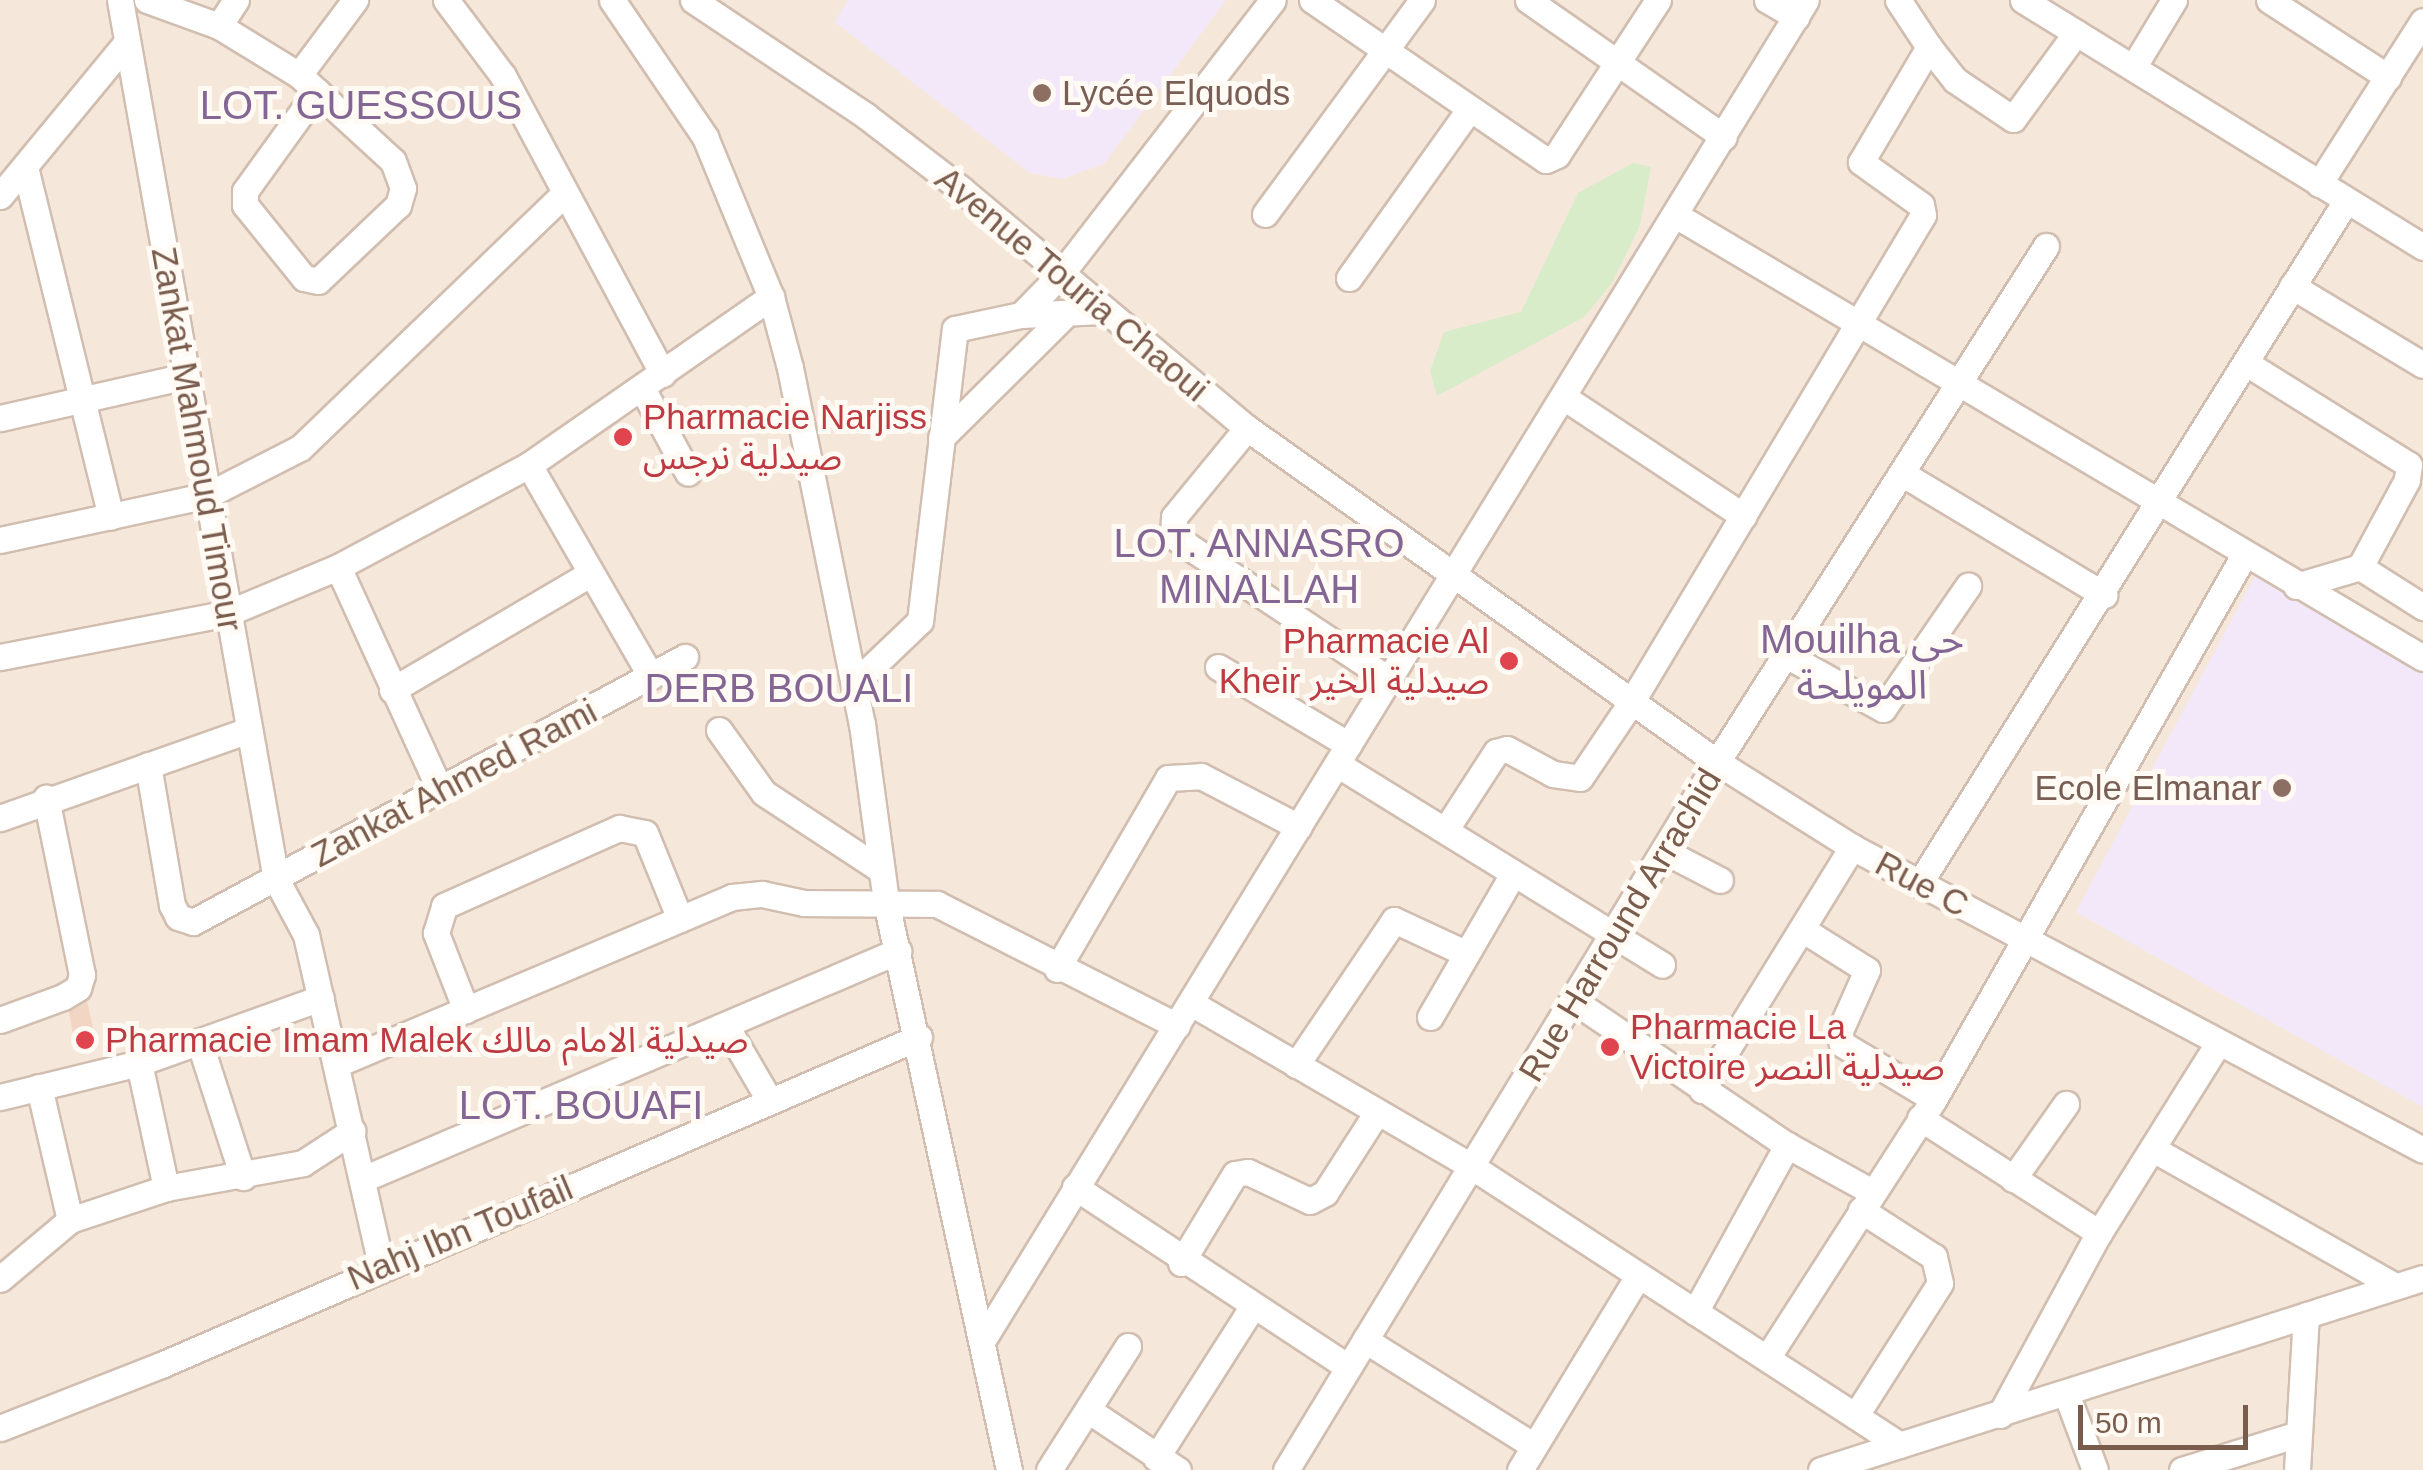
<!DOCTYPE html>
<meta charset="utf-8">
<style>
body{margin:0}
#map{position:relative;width:2423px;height:1470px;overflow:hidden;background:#fdf6ec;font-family:Arial,"Noto Sans Arabic",sans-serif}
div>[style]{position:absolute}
.residential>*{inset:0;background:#f5e8da;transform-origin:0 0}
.education>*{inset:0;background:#f3e8fa}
.green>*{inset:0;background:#d8ecc9}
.building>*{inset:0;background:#f3d5c3}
.roads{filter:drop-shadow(2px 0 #d1beb0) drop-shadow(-2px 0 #d1beb0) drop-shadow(0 2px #d1beb0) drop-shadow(0 -2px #d1beb0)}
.minor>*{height:25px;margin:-12.5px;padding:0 12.5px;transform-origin:12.5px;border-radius:12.5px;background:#fff}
.dots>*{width:28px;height:28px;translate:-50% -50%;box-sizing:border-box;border:5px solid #fffaf3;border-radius:50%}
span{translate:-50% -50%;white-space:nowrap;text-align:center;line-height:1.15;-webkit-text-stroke:10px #fffaf3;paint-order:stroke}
.education-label{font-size:35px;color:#785e54}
.left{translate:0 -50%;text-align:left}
.right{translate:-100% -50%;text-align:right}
.street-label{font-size:35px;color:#7a5c4d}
.health-label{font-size:35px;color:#be3a42}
.quarter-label{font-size:40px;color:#846695}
.scale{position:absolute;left:2078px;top:1405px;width:170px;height:45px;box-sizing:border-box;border:5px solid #7a5c4d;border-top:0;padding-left:12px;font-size:30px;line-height:35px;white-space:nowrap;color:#7a5c4d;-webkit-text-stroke:8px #fffaf3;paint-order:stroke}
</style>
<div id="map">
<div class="residential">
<div style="left:0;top:0;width:2423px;height:1470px"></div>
</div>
<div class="education">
<div style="clip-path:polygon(848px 0,1226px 0,1104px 164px,1062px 179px,1030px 173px,835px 22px)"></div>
<div style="clip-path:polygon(2257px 572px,2423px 665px,2423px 1107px,2076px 912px)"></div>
</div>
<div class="green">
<div style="clip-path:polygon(1633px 163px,1651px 167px,1640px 225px,1612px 283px,1584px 317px,1437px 396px,1430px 371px,1444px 332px,1521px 312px,1578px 193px)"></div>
</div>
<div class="building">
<div style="clip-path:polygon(87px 1001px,96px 1041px,75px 1045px,69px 1012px)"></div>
</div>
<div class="roads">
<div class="minor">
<div style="left:120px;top:0;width:893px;rotate:79.94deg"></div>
<div style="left:276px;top:879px;width:64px;rotate:61.8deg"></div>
<div style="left:306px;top:935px;width:339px;rotate:77.2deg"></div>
<div style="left:147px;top:0;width:77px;rotate:19.9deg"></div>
<div style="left:219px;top:26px;width:94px;rotate:31.5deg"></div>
<div style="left:299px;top:75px;width:127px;rotate:42.5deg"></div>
<div style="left:393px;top:161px;width:29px;rotate:70deg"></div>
<div style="left:403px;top:188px;width:18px;rotate:106deg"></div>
<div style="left:398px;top:205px;width:110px;rotate:136.5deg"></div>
<div style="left:318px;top:281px;width:14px;rotate:-168deg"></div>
<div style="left:304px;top:278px;width:94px;rotate:-128.9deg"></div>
<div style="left:245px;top:205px;width:14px;rotate:-90deg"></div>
<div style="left:245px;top:191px;width:123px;rotate:-54.2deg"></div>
<div style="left:446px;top:0;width:95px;rotate:53.1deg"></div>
<div style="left:503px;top:76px;width:338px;rotate:61.8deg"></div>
<div style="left:612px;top:0;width:166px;rotate:55.8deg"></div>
<div style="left:705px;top:137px;width:173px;rotate:67.6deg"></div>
<div style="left:771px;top:297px;width:73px;rotate:75deg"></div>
<div style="left:790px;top:368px;width:363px;rotate:78.6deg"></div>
<div style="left:862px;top:724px;width:180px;rotate:82.3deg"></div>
<div style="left:886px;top:902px;width:581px;rotate:77.78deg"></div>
<div style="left:693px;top:0;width:208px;rotate:33.8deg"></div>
<div style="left:866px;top:116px;width:120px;rotate:37.5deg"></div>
<div style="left:961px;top:189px;width:373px;rotate:39.9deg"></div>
<div style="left:1247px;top:428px;width:577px;rotate:35.4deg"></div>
<div style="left:1717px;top:762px;width:160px;rotate:32.2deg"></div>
<div style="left:1852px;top:847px;width:646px;rotate:27.95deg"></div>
<div style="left:1312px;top:0;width:283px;rotate:34.4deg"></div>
<div style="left:1546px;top:160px;width:12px;rotate:-24deg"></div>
<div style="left:1557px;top:155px;width:185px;rotate:-56.9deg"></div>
<div style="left:1528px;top:0;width:239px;rotate:35deg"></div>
<div style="left:1767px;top:0;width:34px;rotate:30deg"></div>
<div style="left:1898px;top:0;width:56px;rotate:56.6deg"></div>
<div style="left:2023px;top:0;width:470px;rotate:31.7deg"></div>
<div style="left:2269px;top:0;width:142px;rotate:32.9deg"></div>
<div style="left:219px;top:26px;width:31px;rotate:-57deg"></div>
<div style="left:2134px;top:66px;width:77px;rotate:-58.8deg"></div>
<div style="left:299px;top:75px;width:94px;rotate:-53.3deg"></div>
<div style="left:25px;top:167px;width:360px;rotate:76.2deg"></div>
<div style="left:2319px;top:184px;width:193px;rotate:-57.5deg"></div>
<div style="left:0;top:196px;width:200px;rotate:-50.5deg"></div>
<div style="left:1265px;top:214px;width:265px;rotate:-53.7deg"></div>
<div style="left:1677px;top:216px;width:867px;rotate:30.65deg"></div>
<div style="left:1349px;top:278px;width:206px;rotate:-54.5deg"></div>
<div style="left:2292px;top:286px;width:153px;rotate:31.1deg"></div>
<div style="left:1021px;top:315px;width:57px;rotate:-45.7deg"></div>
<div style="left:1061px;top:274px;width:346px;rotate:-52.3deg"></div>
<div style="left:2246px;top:363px;width:192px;rotate:32deg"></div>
<div style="left:2409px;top:465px;width:15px;rotate:98deg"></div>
<div style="left:2407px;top:480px;width:99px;rotate:118.4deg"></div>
<div style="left:643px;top:390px;width:94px;rotate:61.5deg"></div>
<div style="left:1565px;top:398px;width:214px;rotate:33.5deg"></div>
<div style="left:0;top:418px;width:191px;rotate:-12.7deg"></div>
<div style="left:1247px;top:428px;width:115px;rotate:129.4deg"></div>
<div style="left:1174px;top:517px;width:19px;rotate:93deg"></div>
<div style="left:1173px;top:536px;width:260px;rotate:33.6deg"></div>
<div style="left:941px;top:438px;width:172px;rotate:-44.8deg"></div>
<div style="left:529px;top:465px;width:244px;rotate:60deg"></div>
<div style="left:1903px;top:474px;width:235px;rotate:31deg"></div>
<div style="left:0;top:540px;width:213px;rotate:-12.2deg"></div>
<div style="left:208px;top:495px;width:103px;rotate:-27.1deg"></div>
<div style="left:300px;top:448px;width:366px;rotate:-43.9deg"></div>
<div style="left:338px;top:567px;width:247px;rotate:65.4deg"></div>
<div style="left:2296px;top:586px;width:67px;rotate:-16.5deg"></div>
<div style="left:2360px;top:567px;width:75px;rotate:32.4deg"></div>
<div style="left:1786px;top:655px;width:111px;rotate:29.1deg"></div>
<div style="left:1883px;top:709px;width:150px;rotate:-55.4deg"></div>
<div style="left:0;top:657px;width:232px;rotate:-10.9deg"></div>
<div style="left:228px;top:613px;width:119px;rotate:-22.7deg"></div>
<div style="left:338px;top:567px;width:217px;rotate:-28.1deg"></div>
<div style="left:529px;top:465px;width:295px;rotate:-34.8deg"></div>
<div style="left:1218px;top:667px;width:152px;rotate:30.8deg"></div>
<div style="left:854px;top:684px;width:91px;rotate:-43.7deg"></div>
<div style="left:920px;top:621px;width:294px;rotate:-83.2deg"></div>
<div style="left:955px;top:329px;width:67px;rotate:-12deg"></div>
<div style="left:1021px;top:315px;width:80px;rotate:-2.9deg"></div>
<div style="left:392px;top:690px;width:227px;rotate:-30.4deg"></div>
<div style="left:719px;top:730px;width:77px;rotate:54.5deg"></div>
<div style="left:764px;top:793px;width:140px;rotate:33.3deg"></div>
<div style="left:1337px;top:764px;width:382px;rotate:31.7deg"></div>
<div style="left:148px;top:765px;width:142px;rotate:80.3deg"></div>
<div style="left:172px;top:905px;width:13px;rotate:63deg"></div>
<div style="left:178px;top:917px;width:16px;rotate:18deg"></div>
<div style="left:193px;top:922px;width:559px;rotate:-28.31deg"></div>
<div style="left:0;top:818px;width:264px;rotate:-19.5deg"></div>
<div style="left:1446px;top:829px;width:92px;rotate:-57deg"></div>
<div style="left:1496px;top:752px;width:11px;rotate:-15deg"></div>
<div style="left:1507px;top:749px;width:52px;rotate:28.5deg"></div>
<div style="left:1553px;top:774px;width:27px;rotate:8deg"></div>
<div style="left:1580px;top:778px;width:93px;rotate:-56deg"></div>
<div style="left:1632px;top:701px;width:566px;rotate:-59.09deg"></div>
<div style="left:1923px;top:215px;width:10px;rotate:-101deg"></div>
<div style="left:1921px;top:205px;width:74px;rotate:-144.4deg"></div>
<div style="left:1861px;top:162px;width:134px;rotate:-59.4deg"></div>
<div style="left:1929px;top:47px;width:42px;rotate:51.8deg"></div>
<div style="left:1955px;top:80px;width:70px;rotate:33.9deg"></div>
<div style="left:2013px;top:119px;width:107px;rotate:-53.8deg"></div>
<div style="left:1664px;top:851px;width:63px;rotate:27.4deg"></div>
<div style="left:1919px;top:884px;width:805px;rotate:-57.99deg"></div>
<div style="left:1805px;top:931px;width:73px;rotate:32.2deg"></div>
<div style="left:1867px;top:970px;width:69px;rotate:114deg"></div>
<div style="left:1839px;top:1033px;width:11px;rotate:75deg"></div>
<div style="left:1842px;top:1044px;width:107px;rotate:30.9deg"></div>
<div style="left:1057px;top:969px;width:221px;rotate:-59.8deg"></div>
<div style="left:1168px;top:778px;width:33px;rotate:-3deg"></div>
<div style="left:1201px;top:776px;width:110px;rotate:27.5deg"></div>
<div style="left:1574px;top:1001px;width:257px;rotate:34.1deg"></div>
<div style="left:1787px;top:1145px;width:97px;rotate:28.9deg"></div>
<div style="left:1191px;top:1003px;width:328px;rotate:30.2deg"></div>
<div style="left:1474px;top:1168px;width:508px;rotate:33.03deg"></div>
<div style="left:466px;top:1010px;width:83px;rotate:-111.3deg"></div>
<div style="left:436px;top:933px;width:28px;rotate:-73deg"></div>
<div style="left:444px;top:906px;width:192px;rotate:-24deg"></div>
<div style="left:619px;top:828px;width:26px;rotate:11deg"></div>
<div style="left:645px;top:833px;width:93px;rotate:67.9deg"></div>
<div style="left:1430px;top:1017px;width:165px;rotate:-59.9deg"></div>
<div style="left:0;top:1020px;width:67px;rotate:-20.1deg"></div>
<div style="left:63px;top:997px;width:17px;rotate:-31deg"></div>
<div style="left:78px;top:988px;width:14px;rotate:-73deg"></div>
<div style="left:82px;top:975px;width:181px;rotate:-101.5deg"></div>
<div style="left:726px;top:1026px;width:83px;rotate:59.7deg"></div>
<div style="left:200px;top:1044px;width:140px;rotate:72.1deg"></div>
<div style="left:139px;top:1063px;width:128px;rotate:77.8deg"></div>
<div style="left:337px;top:1064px;width:429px;rotate:-22.9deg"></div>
<div style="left:732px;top:897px;width:30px;rotate:-6deg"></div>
<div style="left:762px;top:894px;width:43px;rotate:12.1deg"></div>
<div style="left:804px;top:903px;width:133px;rotate:0.4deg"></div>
<div style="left:937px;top:904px;width:269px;rotate:26.9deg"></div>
<div style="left:1296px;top:1065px;width:175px;rotate:-55.9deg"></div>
<div style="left:1394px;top:920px;width:78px;rotate:24.9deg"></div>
<div style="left:39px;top:1087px;width:137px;rotate:76.9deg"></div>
<div style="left:1702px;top:1090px;width:286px;rotate:-58.3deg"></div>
<div style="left:0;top:1097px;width:143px;rotate:-13.7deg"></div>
<div style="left:139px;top:1063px;width:193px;rotate:-19.7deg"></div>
<div style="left:1920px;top:1118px;width:213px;rotate:32.7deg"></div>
<div style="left:2153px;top:1149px;width:276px;rotate:29.5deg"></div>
<div style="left:363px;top:1179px;width:582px;rotate:-23.08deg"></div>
<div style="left:2013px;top:1179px;width:92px;rotate:-54.8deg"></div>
<div style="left:1075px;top:1187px;width:327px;rotate:33.4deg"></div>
<div style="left:1181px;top:1263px;width:104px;rotate:-58.8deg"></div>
<div style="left:1235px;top:1174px;width:13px;rotate:-9deg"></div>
<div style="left:1248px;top:1172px;width:68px;rotate:25.1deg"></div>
<div style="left:1310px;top:1201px;width:17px;rotate:-28deg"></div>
<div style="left:1325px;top:1193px;width:96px;rotate:-57.3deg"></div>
<div style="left:0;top:1279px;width:92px;rotate:-40.1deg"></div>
<div style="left:70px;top:1220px;width:101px;rotate:-18.4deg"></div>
<div style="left:166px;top:1188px;width:139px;rotate:-10.3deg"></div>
<div style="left:303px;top:1163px;width:59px;rotate:-33.1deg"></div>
<div style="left:1695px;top:1312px;width:191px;rotate:-61.1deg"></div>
<div style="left:984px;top:1338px;width:1570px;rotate:-58.44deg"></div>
<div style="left:1365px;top:1340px;width:199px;rotate:32.1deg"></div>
<div style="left:1767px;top:1358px;width:308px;rotate:-57.2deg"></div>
<div style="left:1934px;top:1099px;width:626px;rotate:-60.32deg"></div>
<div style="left:2066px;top:1393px;width:82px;rotate:69.4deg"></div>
<div style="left:1088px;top:1410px;width:108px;rotate:33.7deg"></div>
<div style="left:1856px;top:1415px;width:156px;rotate:-57.5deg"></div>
<div style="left:1940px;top:1283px;width:27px;rotate:-103deg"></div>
<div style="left:1934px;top:1257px;width:87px;rotate:-147.2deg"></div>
<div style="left:2000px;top:1415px;width:207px;rotate:-61.5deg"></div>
<div style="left:2099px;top:1233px;width:224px;rotate:-57.9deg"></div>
<div style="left:0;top:1428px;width:173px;rotate:-21.4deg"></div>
<div style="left:161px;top:1365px;width:826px;rotate:-23.4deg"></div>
<div style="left:1156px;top:1458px;width:180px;rotate:-57.5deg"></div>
<div style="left:1049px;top:1470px;width:147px;rotate:-57.5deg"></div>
<div style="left:1286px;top:1470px;width:829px;rotate:-58.67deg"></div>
<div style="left:1717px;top:762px;width:612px;rotate:-57.48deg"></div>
<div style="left:1520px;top:1470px;width:227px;rotate:-58.7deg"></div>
<div style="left:1821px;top:1470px;width:632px;rotate:-17.69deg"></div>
<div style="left:2182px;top:1470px;width:121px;rotate:-17.2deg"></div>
<div style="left:2297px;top:1470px;width:155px;rotate:-86.7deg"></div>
</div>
</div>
<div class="dots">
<div style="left:1042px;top:93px;background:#8d6e63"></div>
<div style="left:623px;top:437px;background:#e0444e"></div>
<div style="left:1509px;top:661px;background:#e0444e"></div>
<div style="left:2282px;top:788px;background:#8d6e63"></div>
<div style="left:85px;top:1040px;background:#e0444e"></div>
<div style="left:1610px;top:1047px;background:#e0444e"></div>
</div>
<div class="education-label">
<span class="left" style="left:1062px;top:93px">Lycée Elquods</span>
<span class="right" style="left:2262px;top:788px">Ecole Elmanar</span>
</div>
<div class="street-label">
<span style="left:1072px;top:284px;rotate:40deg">Avenue Touria Chaoui</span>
<span style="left:197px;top:439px;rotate:80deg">Zankat Mahmoud Timour</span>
<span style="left:454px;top:783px;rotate:-28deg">Zankat Ahmed Rami</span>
<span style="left:1922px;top:884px;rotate:28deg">Rue C</span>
<span style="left:1620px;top:925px;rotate:-59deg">Rue Harround Arrachid</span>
<span style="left:460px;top:1233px;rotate:-23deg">Nahj Ibn Toufail</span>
</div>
<div class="health-label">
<span class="left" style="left:643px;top:437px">Pharmacie Narjiss<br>صيدلية نرجس</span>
<span class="right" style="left:1489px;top:661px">Pharmacie Al<br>Kheir صيدلية الخير</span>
<span class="left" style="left:1630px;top:1047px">Pharmacie La<br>Victoire صيدلية النصر</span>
<span class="left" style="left:105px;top:1040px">Pharmacie Imam Malek صيدلية الامام مالك</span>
</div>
<div class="quarter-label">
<span style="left:361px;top:105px">LOT. GUESSOUS</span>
<span style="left:1259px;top:566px">LOT. ANNASRO<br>MINALLAH</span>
<span style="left:1862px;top:662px">Mouilha حي<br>المويلحة</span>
<span style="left:779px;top:688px">DERB BOUALI</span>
<span style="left:581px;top:1105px">LOT. BOUAFI</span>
</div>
<div class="scale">50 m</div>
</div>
